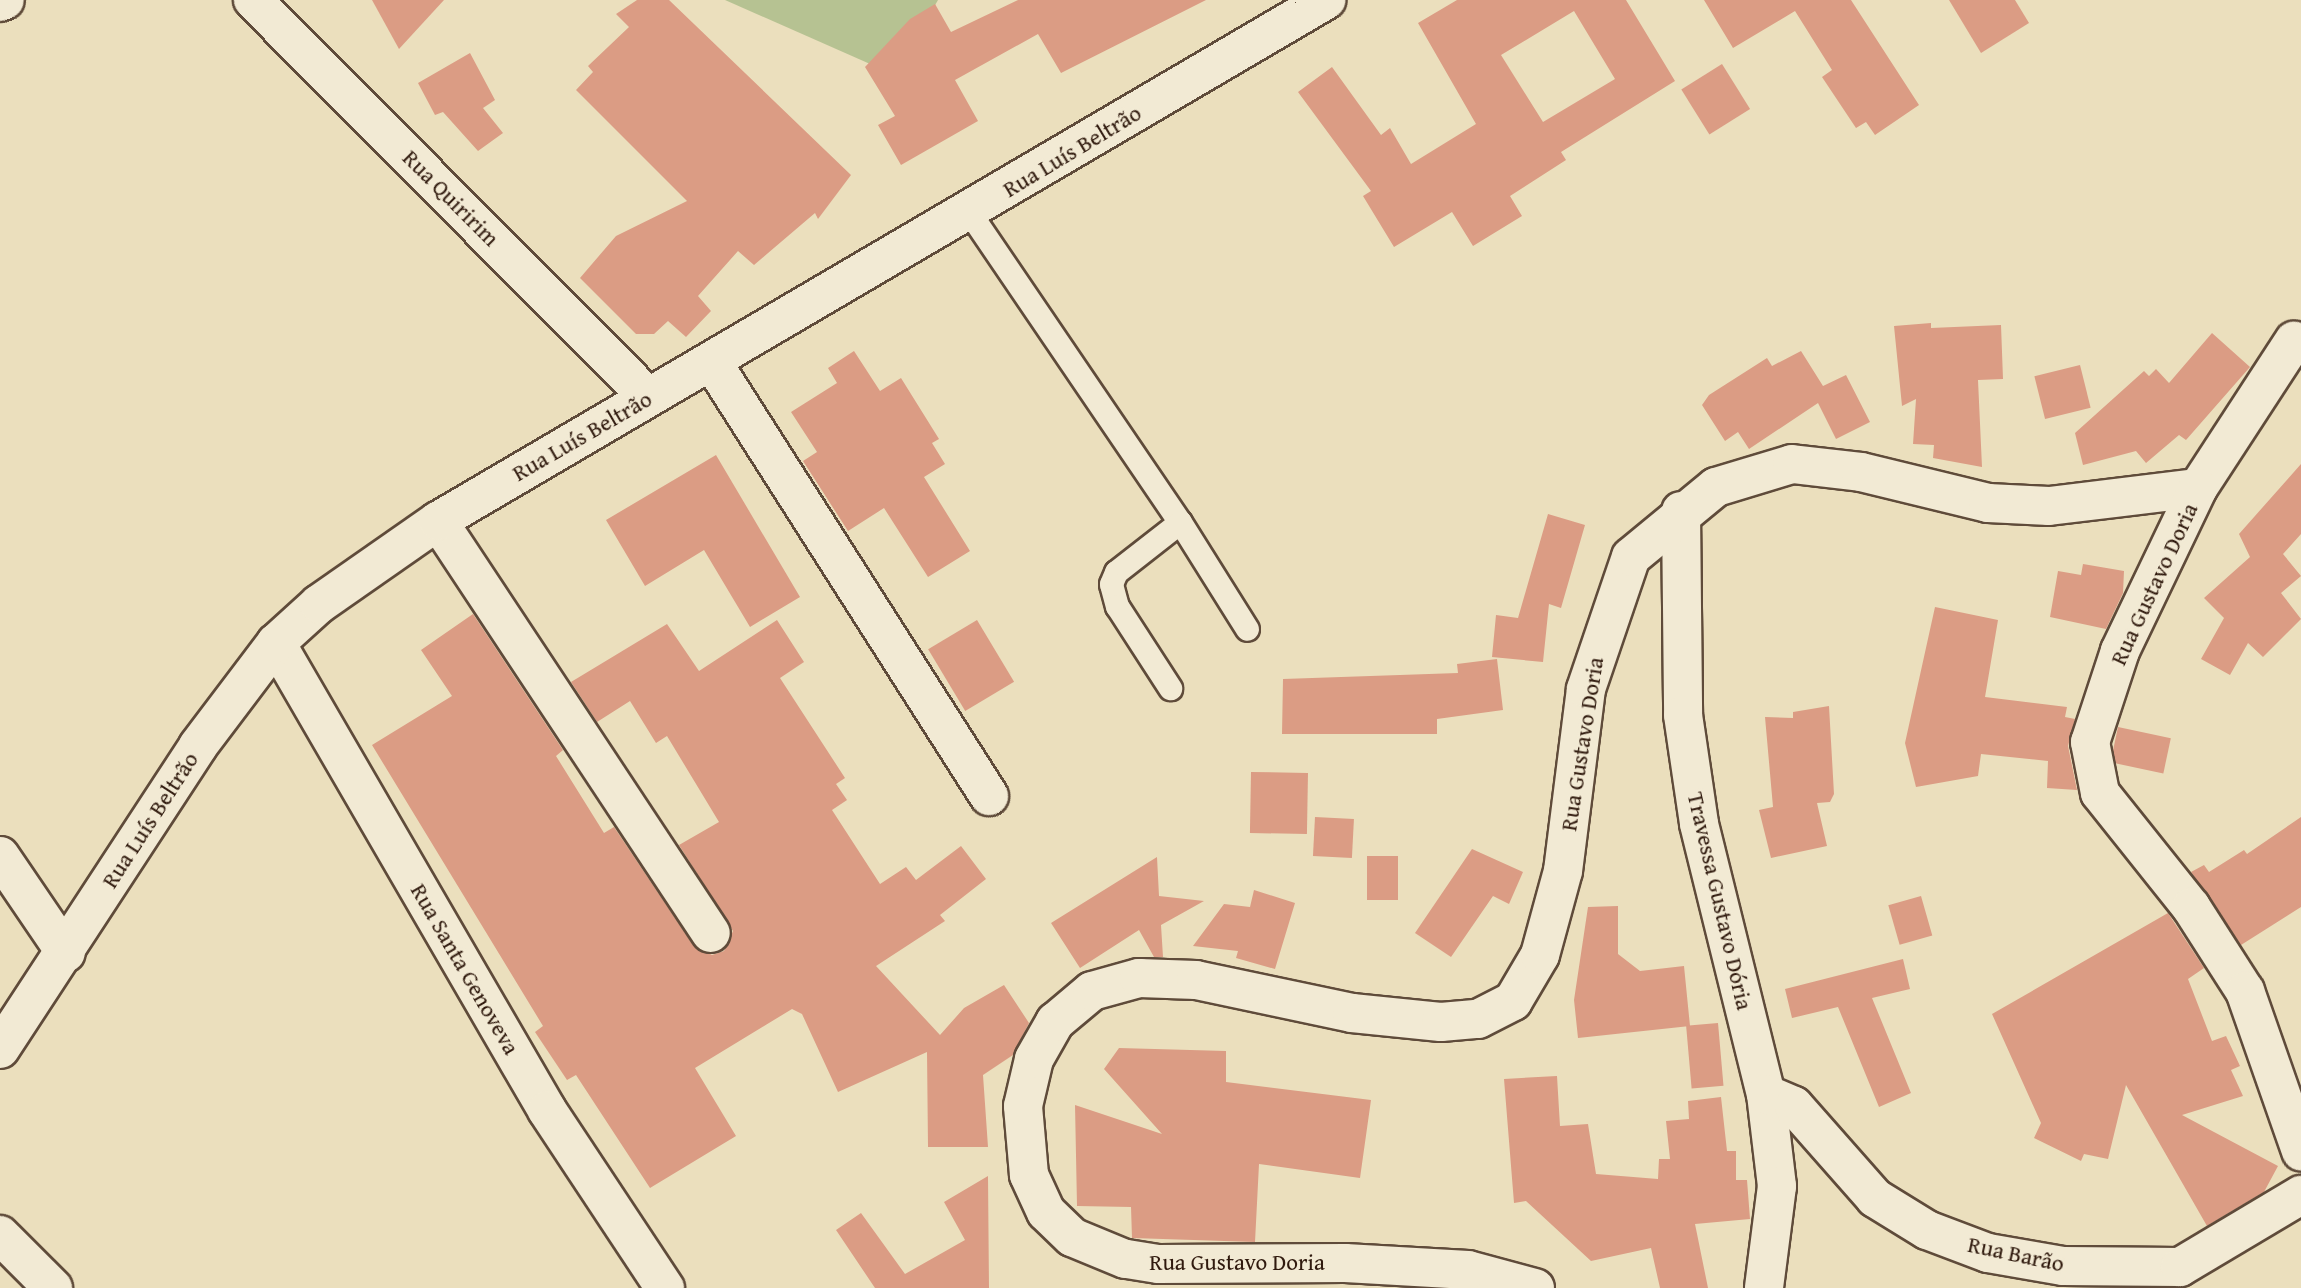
<!DOCTYPE html>
<meta charset="utf-8">
<style>
body{margin:0}
#map{position:relative;width:2301px;height:1288px;overflow:hidden;background:#ebdfbd;font-family:"Gentium Book Plus",serif}
div>[style]{position:absolute}
.green>*{inset:0;background:#b6c292}
.building>*{inset:0;background:#db9c84;transform-origin:0 0}
.roads{filter:drop-shadow(2px 0 #5f4b3a) drop-shadow(-2px 0 #5f4b3a) drop-shadow(0 2px #5f4b3a) drop-shadow(0 -2px #5f4b3a)}
.service>*{height:23px;margin:-11.5px;padding:0 11.5px;transform-origin:11.5px;border-radius:11.5px;background:#f2ead4}
.minor>*{height:38px;margin:-19px;padding:0 19px;transform-origin:19px;border-radius:19px;background:#f2ead4}
.tertiary>*{height:38px;margin:-19px;padding:0 19px;transform-origin:19px;border-radius:19px;background:#f2ead4}
.secondary>*{height:38px;margin:-19px;padding:0 19px;transform-origin:19px;border-radius:19px;background:#f2ead4}
span{translate:-50% -50%;white-space:nowrap;text-align:center;line-height:1.15;-webkit-text-stroke:5px #f2ead4;paint-order:stroke}
.street-label{font-size:23px;color:#301a0e}
</style>
<div id="map">
<div class="green">
<div style="clip-path:polygon(725px 0,938px 0,895px 75px)"></div>
</div>
<div class="building">
<div style="clip-path:polygon(372px 0,444px 0,399px 49px)"></div>
<div style="clip-path:polygon(637px 0,669px 0,851px 175px,818px 219px,815px 213px,754px 265px,738px 251px,698px 296px,711px 311px,686px 337px,668px 321px,654px 334px,636px 334px,580px 278px,616px 236px,687px 201px,576px 90px,593px 72px,588px 66px,629px 27px,616px 14px)"></div>
<div style="clip-path:polygon(1018px 0,1206px 0,1061px 73px,1038px 34px,955px 80px,978px 121px,901px 165px,878px 125px,895px 116px,865px 67px,910px 19px,935px 4px,951px 32px)"></div>
<div style="clip-path:polygon(evenodd,1457px 0,1626px 0,1675px 81px,1561px 152px,1566px 160px,1510px 196px,1522px 216px,1473px 246px,1452px 212px,1394px 247px,1363px 196px,1371px 191px,1298px 92px,1332px 67px,1381px 135px,1390px 128px,1411px 164px,1476px 124px,1418px 23px,1457px 0,1574px 11px,1615px 79px,1543px 122px,1501px 55px,1574px 11px)"></div>
<div style="clip-path:polygon(1704px 0,1851px 0,1919px 105px,1875px 135px,1866px 122px,1856px 128px,1822px 77px,1832px 70px,1795px 11px,1733px 48px)"></div>
<div style="clip-path:polygon(1949px 0,2015px 0,2029px 23px,1981px 53px)"></div>
<div style="clip-path:polygon(470px 53px,495px 100px,483px 108px,503px 133px,478px 151px,443px 112px,435px 115px,418px 83px)"></div>
<div style="left:1722px;top:64px;width:53px;height:48px;rotate:58deg"></div>
<div style="clip-path:polygon(1931px 323px,1931px 328px,2001px 325px,2003px 379px,1978px 380px,1982px 467px,1933px 458px,1934px 445px,1913px 444px,1916px 399px,1902px 406px,1894px 326px)"></div>
<div style="clip-path:polygon(2212px 333px,2250px 367px,2186px 440px,2179px 435px,2146px 463px,2136px 451px,2083px 465px,2075px 433px,2144px 371px,2149px 376px,2156px 369px,2169px 383px)"></div>
<div style="clip-path:polygon(854px 351px,880px 391px,901px 378px,939px 439px,932px 443px,945px 464px,924px 477px,970px 551px,928px 577px,884px 508px,848px 531px,803px 461px,817px 452px,791px 412px,837px 383px,828px 368px)"></div>
<div style="clip-path:polygon(1801px 351px,1823px 386px,1846px 375px,1870px 422px,1836px 439px,1818px 403px,1749px 449px,1738px 432px,1725px 441px,1702px 405px,1709px 395px,1767px 358px,1772px 366px)"></div>
<div style="left:2080px;top:365px;width:44px;height:47px;rotate:76deg"></div>
<div style="clip-path:polygon(716px 455px,800px 597px,750px 627px,704px 550px,645px 586px,606px 520px)"></div>
<div style="clip-path:polygon(2301px 464px,2301px 534px,2283px 554px,2301px 576px,2281px 593px,2301px 619px,2263px 657px,2248px 643px,2230px 675px,2201px 659px,2224px 618px,2204px 598px,2250px 557px,2239px 534px)"></div>
<div style="clip-path:polygon(1548px 514px,1585px 525px,1561px 608px,1549px 604px,1543px 662px,1492px 657px,1496px 615px,1518px 618px)"></div>
<div style="clip-path:polygon(2083px 564px,2124px 571px,2123px 593px,2106px 629px,2050px 617px,2058px 571px,2081px 575px)"></div>
<div style="clip-path:polygon(1935px 607px,1998px 620px,1985px 697px,2067px 707px,2065px 717px,2075px 719px,2068px 746px,2077px 790px,2047px 788px,2048px 761px,1981px 754px,1978px 776px,1916px 787px,1905px 743px)"></div>
<div style="clip-path:polygon(473px 614px,563px 750px,556px 756px,604px 833px,614px 827px,693px 945px,712px 955px,724px 951px,733px 931px,679px 845px,719px 822px,667px 736px,656px 743px,630px 701px,597px 722px,571px 682px,667px 624px,699px 671px,777px 620px,804px 662px,780px 678px,845px 778px,836px 784px,847px 800px,832px 810px,880px 884px,906px 867px,916px 880px,961px 846px,986px 879px,940px 915px,945px 921px,876px 966px,940px 1035px,964px 1008px,1004px 985px,1029px 1023px,1013px 1055px,983px 1075px,988px 1147px,928px 1147px,927px 1052px,838px 1092px,802px 1014px,792px 1009px,695px 1068px,736px 1136px,650px 1188px,576px 1075px,567px 1080px,535px 1032px,543px 1026px,372px 745px,452px 696px,421px 650px)"></div>
<div style="left:977px;top:620px;width:72px;height:57px;rotate:59deg"></div>
<div style="clip-path:polygon(1497px 659px,1503px 710px,1437px 719px,1437px 734px,1282px 734px,1283px 679px,1458px 673px,1457px 664px)"></div>
<div style="clip-path:polygon(1829px 706px,1834px 794px,1830px 802px,1817px 803px,1827px 846px,1771px 858px,1759px 810px,1773px 807px,1765px 717px,1793px 718px,1793px 712px)"></div>
<div style="left:2118px;top:727px;width:54px;height:36px;rotate:12deg"></div>
<div style="left:1251px;top:772px;width:57px;height:61px;rotate:1deg"></div>
<div style="left:1315px;top:817px;width:39px;height:39px;rotate:3deg"></div>
<div style="clip-path:polygon(2301px 817px,2301px 907px,2241px 945px,2191px 872px,2204px 865px,2209px 872px,2244px 850px,2247px 854px)"></div>
<div style="clip-path:polygon(1472px 849px,1523px 872px,1509px 904px,1493px 896px,1451px 957px,1415px 933px)"></div>
<div style="left:1367px;top:856px;width:31px;height:44px"></div>
<div style="clip-path:polygon(1157px 857px,1159px 896px,1204px 901px,1161px 925px,1163px 957px,1154px 957px,1139px 930px,1080px 968px,1051px 923px)"></div>
<div style="clip-path:polygon(1254px 890px,1295px 903px,1275px 969px,1236px 958px,1238px 951px,1193px 946px,1224px 904px,1250px 907px)"></div>
<div style="left:1921px;top:896px;width:41px;height:34px;rotate:74deg"></div>
<div style="clip-path:polygon(1618px 906px,1618px 954px,1640px 971px,1684px 966px,1690px 1026px,1578px 1038px,1574px 1000px,1588px 907px)"></div>
<div style="clip-path:polygon(2168px 913px,2204px 968px,2188px 979px,2212px 1041px,2226px 1036px,2240px 1066px,2231px 1070px,2243px 1096px,2182px 1115px,2278px 1166px,2264px 1192px,2207px 1226px,2126px 1085px,2108px 1159px,2084px 1154px,2081px 1161px,2034px 1138px,2041px 1123px,1992px 1014px)"></div>
<div style="clip-path:polygon(1903px 959px,1910px 989px,1872px 998px,1911px 1093px,1879px 1107px,1838px 1007px,1792px 1018px,1785px 989px)"></div>
<div style="left:1718px;top:1023px;width:63px;height:32px;rotate:85deg"></div>
<div style="clip-path:polygon(1119px 1048px,1226px 1051px,1226px 1082px,1371px 1100px,1360px 1178px,1259px 1164px,1255px 1242px,1132px 1238px,1131px 1207px,1077px 1206px,1075px 1105px,1162px 1134px,1104px 1069px)"></div>
<div style="clip-path:polygon(1557px 1076px,1560px 1126px,1588px 1124px,1596px 1174px,1658px 1179px,1659px 1159px,1670px 1159px,1666px 1121px,1689px 1119px,1688px 1101px,1721px 1097px,1727px 1151px,1736px 1151px,1736px 1180px,1747px 1180px,1750px 1219px,1695px 1224px,1708px 1288px,1660px 1288px,1651px 1248px,1591px 1261px,1526px 1201px,1514px 1203px,1504px 1079px)"></div>
<div style="clip-path:polygon(988px 1176px,989px 1288px,875px 1288px,836px 1230px,861px 1213px,905px 1274px,965px 1240px,944px 1202px)"></div>
</div>
<div class="roads">
<div class="service">
<div style="left:969px;top:212px;width:375px;rotate:55.8deg"></div>
<div style="left:1180px;top:522px;width:81px;rotate:142deg"></div>
<div style="left:1116px;top:572px;width:13px;rotate:113deg"></div>
<div style="left:1111px;top:584px;width:23px;rotate:75deg"></div>
<div style="left:1117px;top:606px;width:98px;rotate:57.1deg"></div>
<div style="left:1180px;top:522px;width:126px;rotate:57.9deg"></div>
</div>
<div class="minor">
<div style="left:0;top:2px;width:5px;rotate:-22deg"></div>
<div style="left:712px;top:362px;width:515px;rotate:57.45deg"></div>
<div style="left:2198px;top:488px;width:176px;rotate:-56.9deg"></div>
<div style="left:1681px;top:511px;width:204px;rotate:89.4deg"></div>
<div style="left:1683px;top:715px;width:110px;rotate:81.6deg"></div>
<div style="left:1699px;top:824px;width:278px;rotate:76.1deg"></div>
<div style="left:1766px;top:1094px;width:93px;rotate:83.2deg"></div>
<div style="left:1777px;top:1186px;width:103px;rotate:97.3deg"></div>
<div style="left:438px;top:521px;width:494px;rotate:56.5deg"></div>
<div style="left:276px;top:643px;width:540px;rotate:59.87deg"></div>
<div style="left:547px;top:1110px;width:214px;rotate:56.5deg"></div>
<div style="left:0;top:856px;width:117px;rotate:55.8deg"></div>
<div style="left:1766px;top:1094px;width:30px;rotate:23deg"></div>
<div style="left:1794px;top:1106px;width:123px;rotate:48.6deg"></div>
<div style="left:1875px;top:1198px;width:61px;rotate:31.6deg"></div>
<div style="left:1927px;top:1230px;width:65px;rotate:20.7deg"></div>
<div style="left:1988px;top:1253px;width:76px;rotate:9.8deg"></div>
<div style="left:2063px;top:1266px;width:117px;rotate:0.5deg"></div>
<div style="left:2180px;top:1267px;width:141px;rotate:-30.8deg"></div>
<div style="left:1535px;top:1288px;width:69px;rotate:-165deg"></div>
<div style="left:1468px;top:1270px;width:123px;rotate:-176.7deg"></div>
<div style="left:1345px;top:1263px;width:187px;rotate:179.7deg"></div>
<div style="left:1158px;top:1264px;width:33px;rotate:-171deg"></div>
<div style="left:1125px;top:1259px;width:57px;rotate:-157.5deg"></div>
<div style="left:1072px;top:1237px;width:36px;rotate:-136deg"></div>
<div style="left:1046px;top:1212px;width:41px;rotate:-114.7deg"></div>
<div style="left:1029px;top:1175px;width:69px;rotate:-95deg"></div>
<div style="left:1023px;top:1106px;width:48px;rotate:-76.8deg"></div>
<div style="left:1034px;top:1059px;width:43px;rotate:-60.4deg"></div>
<div style="left:1055px;top:1022px;width:48px;rotate:-40deg"></div>
<div style="left:1092px;top:991px;width:49px;rotate:-15.5deg"></div>
<div style="left:1139px;top:978px;width:57px;rotate:2deg"></div>
<div style="left:1196px;top:980px;width:159px;rotate:11.9deg"></div>
<div style="left:1352px;top:1013px;width:89px;rotate:5.8deg"></div>
<div style="left:1441px;top:1022px;width:37px;rotate:-5deg"></div>
<div style="left:1478px;top:1019px;width:39px;rotate:-27deg"></div>
<div style="left:1513px;top:1001px;width:53px;rotate:-59.6deg"></div>
<div style="left:1540px;top:955px;width:87px;rotate:-74.7deg"></div>
<div style="left:1563px;top:871px;width:183px;rotate:-82.8deg"></div>
<div style="left:1586px;top:689px;width:139px;rotate:-71.2deg"></div>
<div style="left:1631px;top:557px;width:110px;rotate:-39.5deg"></div>
<div style="left:1716px;top:487px;width:79px;rotate:-16.8deg"></div>
<div style="left:1792px;top:464px;width:69px;rotate:6.6deg"></div>
<div style="left:1861px;top:472px;width:131px;rotate:13.7deg"></div>
<div style="left:1988px;top:503px;width:61px;rotate:2.8deg"></div>
<div style="left:2049px;top:506px;width:150px;rotate:-6.9deg"></div>
<div style="left:2198px;top:488px;width:181px;rotate:115.6deg"></div>
<div style="left:2120px;top:651px;width:96px;rotate:108.2deg"></div>
<div style="left:2090px;top:742px;width:52px;rotate:78.9deg"></div>
<div style="left:2100px;top:793px;width:146px;rotate:51.4deg"></div>
<div style="left:2191px;top:907px;width:100px;rotate:57.3deg"></div>
<div style="left:2245px;top:991px;width:170px;rotate:70.7deg"></div>
</div>
<div class="tertiary">
<div style="left:0;top:1235px;width:75px;rotate:45deg"></div>
</div>
<div class="secondary">
<div style="left:253px;top:0;width:560px;rotate:45.14deg"></div>
<div style="left:0;top:1049px;width:362px;rotate:-56.8deg"></div>
<div style="left:198px;top:746px;width:129px;rotate:-52.9deg"></div>
<div style="left:276px;top:643px;width:58px;rotate:-42.2deg"></div>
<div style="left:319px;top:604px;width:145px;rotate:-34.9deg"></div>
<div style="left:438px;top:521px;width:1030px;rotate:-30.4deg"></div>
</div>
</div>
<div class="street-label">
<span style="left:1072px;top:151px;rotate:-31deg">Rua Luís Beltrão</span>
<span style="left:451px;top:198px;rotate:45deg">Rua Quiririm</span>
<span style="left:582px;top:436px;rotate:-30deg">Rua Luís Beltrão</span>
<span style="left:2154px;top:584px;rotate:-65deg">Rua Gustavo Doria</span>
<span style="left:1582px;top:744px;rotate:-81deg">Rua Gustavo Doria</span>
<span style="left:150px;top:820px;rotate:-57deg">Rua Luís Beltrão</span>
<span style="left:1720px;top:901px;rotate:77deg">Travessa Gustavo Dória</span>
<span style="left:465px;top:969px;rotate:60deg">Rua Santa Genoveva</span>
<span style="left:2016px;top:1254px;rotate:12deg">Rua Barão</span>
<span style="left:1237px;top:1262px">Rua Gustavo Doria</span>
</div>
</div>
